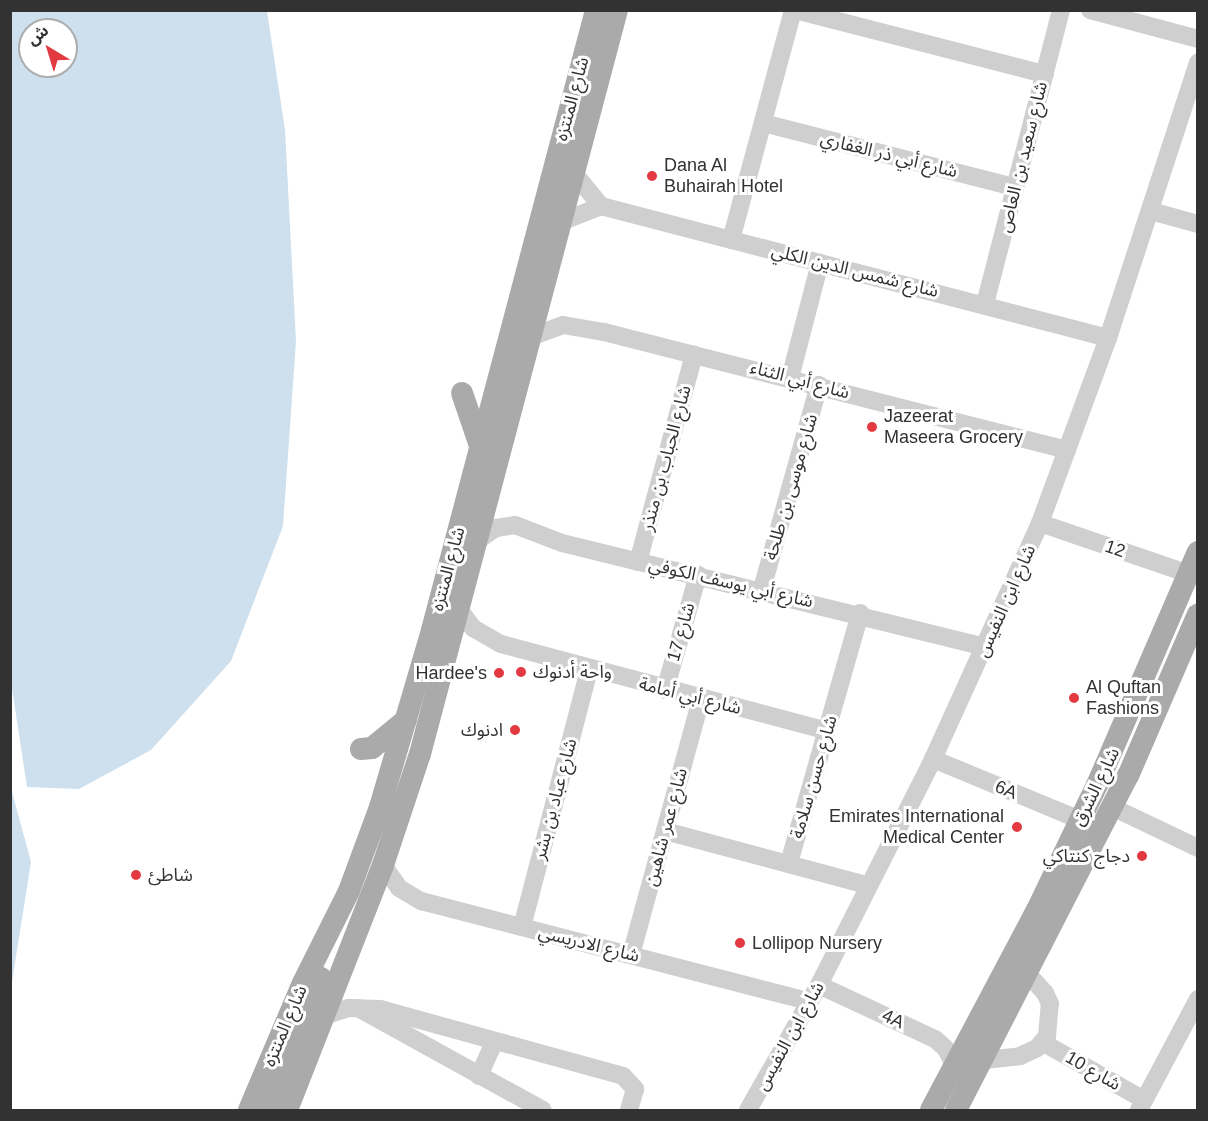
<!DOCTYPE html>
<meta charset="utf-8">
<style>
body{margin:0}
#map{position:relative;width:1208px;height:1121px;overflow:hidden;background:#fff;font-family:Arial,"Noto Sans Arabic",sans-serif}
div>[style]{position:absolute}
.water>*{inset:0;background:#cee0ed}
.minor>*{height:18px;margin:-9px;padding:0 9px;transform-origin:9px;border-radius:9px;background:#cfcfcf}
.major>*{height:22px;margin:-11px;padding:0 11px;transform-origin:11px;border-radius:11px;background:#aaa}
.dots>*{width:16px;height:16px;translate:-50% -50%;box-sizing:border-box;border:3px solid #fff;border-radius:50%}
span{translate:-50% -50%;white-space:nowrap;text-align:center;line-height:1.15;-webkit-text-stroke:6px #fff;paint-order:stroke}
.street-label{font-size:18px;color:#323232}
.poi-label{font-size:18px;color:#323232}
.left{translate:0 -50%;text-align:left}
.right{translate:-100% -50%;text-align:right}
.frame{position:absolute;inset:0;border:12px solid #323232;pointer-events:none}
.north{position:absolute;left:18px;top:18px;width:60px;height:60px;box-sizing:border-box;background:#fff;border:2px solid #adadad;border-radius:50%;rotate:322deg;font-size:16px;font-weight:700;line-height:24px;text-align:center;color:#323232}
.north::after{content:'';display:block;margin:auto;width:21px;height:27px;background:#e33a42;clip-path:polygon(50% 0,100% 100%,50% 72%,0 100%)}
</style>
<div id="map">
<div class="water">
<div style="clip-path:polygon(evenodd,11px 10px,267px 11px,285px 130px,296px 341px,283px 526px,231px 661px,151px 750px,79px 789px,27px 787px,11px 682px,11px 10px,30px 30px,66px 30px,66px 66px,30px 66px,30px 30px)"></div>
<div style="clip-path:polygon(11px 788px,31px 862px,11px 988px,10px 788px)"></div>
</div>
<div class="minor">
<div style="left:795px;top:10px;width:258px;rotate:14.4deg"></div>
<div style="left:1090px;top:10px;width:112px;rotate:15deg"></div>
<div style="left:763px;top:123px;width:260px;rotate:14.3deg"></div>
<div style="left:573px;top:172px;width:44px;rotate:50.5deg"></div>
<div style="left:1151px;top:211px;width:49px;rotate:15.5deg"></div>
<div style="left:561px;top:222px;width:43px;rotate:-21.8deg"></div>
<div style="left:601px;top:206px;width:524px;rotate:14.59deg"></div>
<div style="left:731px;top:240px;width:238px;rotate:-74.9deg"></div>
<div style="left:985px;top:304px;width:304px;rotate:-75.5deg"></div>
<div style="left:533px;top:336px;width:32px;rotate:-20deg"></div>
<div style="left:563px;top:325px;width:42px;rotate:9.7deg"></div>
<div style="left:604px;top:332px;width:478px;rotate:14.3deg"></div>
<div style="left:790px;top:378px;width:119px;rotate:-75.4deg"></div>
<div style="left:1040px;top:523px;width:157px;rotate:18.9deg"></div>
<div style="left:480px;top:539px;width:19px;rotate:-35deg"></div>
<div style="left:496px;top:528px;width:19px;rotate:-9deg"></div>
<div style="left:515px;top:525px;width:50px;rotate:21deg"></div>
<div style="left:562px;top:543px;width:437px;rotate:13.8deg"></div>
<div style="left:638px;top:562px;width:215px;rotate:-74.9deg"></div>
<div style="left:762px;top:589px;width:212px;rotate:-74.4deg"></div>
<div style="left:461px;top:612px;width:20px;rotate:53deg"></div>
<div style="left:473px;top:628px;width:32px;rotate:30deg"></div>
<div style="left:501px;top:644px;width:337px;rotate:14.9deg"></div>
<div style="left:665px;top:690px;width:120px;rotate:-74deg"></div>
<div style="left:933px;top:759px;width:159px;rotate:22.5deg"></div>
<div style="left:1112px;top:807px;width:95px;rotate:25.5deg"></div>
<div style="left:665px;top:831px;width:209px;rotate:15deg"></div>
<div style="left:789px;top:863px;width:260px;rotate:-74.1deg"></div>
<div style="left:383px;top:865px;width:28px;rotate:55deg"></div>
<div style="left:399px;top:888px;width:26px;rotate:31deg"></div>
<div style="left:421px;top:901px;width:401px;rotate:14.5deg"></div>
<div style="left:522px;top:927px;width:266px;rotate:-75.4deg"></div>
<div style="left:631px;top:955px;width:265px;rotate:-74.7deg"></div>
<div style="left:819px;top:985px;width:128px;rotate:25deg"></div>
<div style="left:935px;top:1039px;width:15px;rotate:42deg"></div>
<div style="left:946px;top:1049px;width:19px;rotate:62deg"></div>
<div style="left:358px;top:1008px;width:211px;rotate:28.9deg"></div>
<div style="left:327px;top:1015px;width:23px;rotate:-18deg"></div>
<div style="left:349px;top:1008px;width:31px;rotate:2deg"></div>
<div style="left:380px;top:1009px;width:252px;rotate:15.4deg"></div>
<div style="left:623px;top:1076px;width:18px;rotate:47deg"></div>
<div style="left:635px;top:1089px;width:22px;rotate:106deg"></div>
<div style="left:1042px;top:1042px;width:117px;rotate:29.6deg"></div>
<div style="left:984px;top:1060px;width:36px;rotate:-6deg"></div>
<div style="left:1020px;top:1056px;width:19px;rotate:-25deg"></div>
<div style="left:1037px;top:1048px;width:16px;rotate:-50deg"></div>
<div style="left:1047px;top:1036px;width:32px;rotate:-85deg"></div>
<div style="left:1050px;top:1004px;width:12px;rotate:-114deg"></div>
<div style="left:1045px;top:993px;width:24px;rotate:-132deg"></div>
<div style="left:479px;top:1076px;width:37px;rotate:-66deg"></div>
<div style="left:748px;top:1110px;width:144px;rotate:-60.4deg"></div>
<div style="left:819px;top:985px;width:253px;rotate:-63.2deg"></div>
<div style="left:933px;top:759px;width:259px;rotate:-65.6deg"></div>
<div style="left:1040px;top:523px;width:197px;rotate:-69.8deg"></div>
<div style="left:1108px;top:338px;width:290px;rotate:-71.9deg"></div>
<div style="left:1139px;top:1110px;width:126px;rotate:-62deg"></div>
</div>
<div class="major">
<div style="left:462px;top:393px;width:56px;rotate:71.2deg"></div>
<div style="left:361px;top:749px;width:11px;rotate:-5deg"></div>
<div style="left:372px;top:748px;width:44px;rotate:-39.5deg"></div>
<div style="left:249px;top:1110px;width:138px;rotate:-67deg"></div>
<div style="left:303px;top:983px;width:103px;rotate:-63.4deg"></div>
<div style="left:349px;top:891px;width:90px;rotate:-69.7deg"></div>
<div style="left:380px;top:807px;width:184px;rotate:-73.6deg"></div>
<div style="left:432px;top:630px;width:641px;rotate:-75.18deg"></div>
<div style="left:269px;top:1110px;width:142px;rotate:-68.5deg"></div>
<div style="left:287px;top:1110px;width:263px;rotate:-68.6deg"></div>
<div style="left:383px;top:865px;width:117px;rotate:-71.6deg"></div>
<div style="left:420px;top:754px;width:770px;rotate:-75.17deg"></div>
<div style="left:931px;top:1110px;width:226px;rotate:-62.1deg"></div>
<div style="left:1037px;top:910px;width:139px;rotate:-64.4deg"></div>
<div style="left:1097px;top:785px;width:254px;rotate:-66.6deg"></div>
<div style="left:956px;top:1110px;width:376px;rotate:-62.8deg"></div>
<div style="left:1128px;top:776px;width:176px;rotate:-66.6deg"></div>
</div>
<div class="dots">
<div style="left:652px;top:176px;background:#e33a42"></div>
<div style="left:872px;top:427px;background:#e33a42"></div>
<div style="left:521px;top:672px;background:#e33a42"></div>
<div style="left:499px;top:673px;background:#e33a42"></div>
<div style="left:1074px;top:698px;background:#e33a42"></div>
<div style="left:515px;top:730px;background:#e33a42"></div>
<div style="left:1017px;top:827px;background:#e33a42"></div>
<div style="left:1142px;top:856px;background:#e33a42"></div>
<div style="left:136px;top:875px;background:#e33a42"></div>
<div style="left:740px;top:943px;background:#e33a42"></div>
</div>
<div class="street-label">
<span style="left:572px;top:99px;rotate:-75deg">شارع المنتزه</span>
<span style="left:889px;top:155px;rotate:14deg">شارع أبي ذر الغفاري</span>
<span style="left:1023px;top:157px;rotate:-76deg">شارع سعيد بن العاص</span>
<span style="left:855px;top:271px;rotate:14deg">شارع شمس الدين الكلي</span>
<span style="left:800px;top:380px;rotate:15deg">شارع أبي الثناء</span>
<span style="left:666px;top:458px;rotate:-75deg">شارع الحباب بن منذر</span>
<span style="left:791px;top:487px;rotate:-74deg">شارع موسى بن طلحة</span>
<span style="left:1115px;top:549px;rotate:19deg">12</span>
<span style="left:448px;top:569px;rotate:-75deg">شارع المنتزه</span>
<span style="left:731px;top:583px;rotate:13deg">شارع أبي يوسف الكوفي</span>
<span style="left:1006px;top:601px;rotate:-66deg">شارع ابن النفيس</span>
<span style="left:681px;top:632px;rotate:-74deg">شارع 17</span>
<span style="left:690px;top:696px;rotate:14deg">شارع أبي أمامة</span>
<span style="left:814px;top:777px;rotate:-74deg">شارع حسن سلامة</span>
<span style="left:1096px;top:787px;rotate:-64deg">شارع الشرق</span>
<span style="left:1006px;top:790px;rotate:22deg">6A</span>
<span style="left:555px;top:799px;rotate:-75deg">شارع عباد بن بشر</span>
<span style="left:666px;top:827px;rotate:-75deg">شارع عمر شاهين</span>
<span style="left:589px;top:944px;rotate:14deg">شارع الادريسي</span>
<span style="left:893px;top:1019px;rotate:25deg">4A</span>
<span style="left:285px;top:1026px;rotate:-67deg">شارع المنتزه</span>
<span style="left:790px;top:1036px;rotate:-61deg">شارع ابن النفيس</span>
<span style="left:1093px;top:1071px;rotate:30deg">شارع 10</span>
</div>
<div class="poi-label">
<span class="left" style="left:664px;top:176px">Dana Al<br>Buhairah Hotel</span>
<span class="left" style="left:884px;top:427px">Jazeerat<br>Maseera Grocery</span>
<span class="left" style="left:533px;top:672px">واحة أدنوك</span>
<span class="right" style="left:487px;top:673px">Hardee's</span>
<span class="left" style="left:1086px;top:698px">Al Quftan<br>Fashions</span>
<span class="right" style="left:503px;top:730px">ادنوك</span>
<span class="right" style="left:1004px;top:827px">Emirates International<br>Medical Center</span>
<span class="right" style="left:1130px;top:856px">دجاج كنتاكي</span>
<span class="left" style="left:148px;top:875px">شاطئ</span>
<span class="left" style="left:752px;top:943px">Lollipop Nursery</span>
</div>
<div class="frame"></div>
<div class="north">ش</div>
</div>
